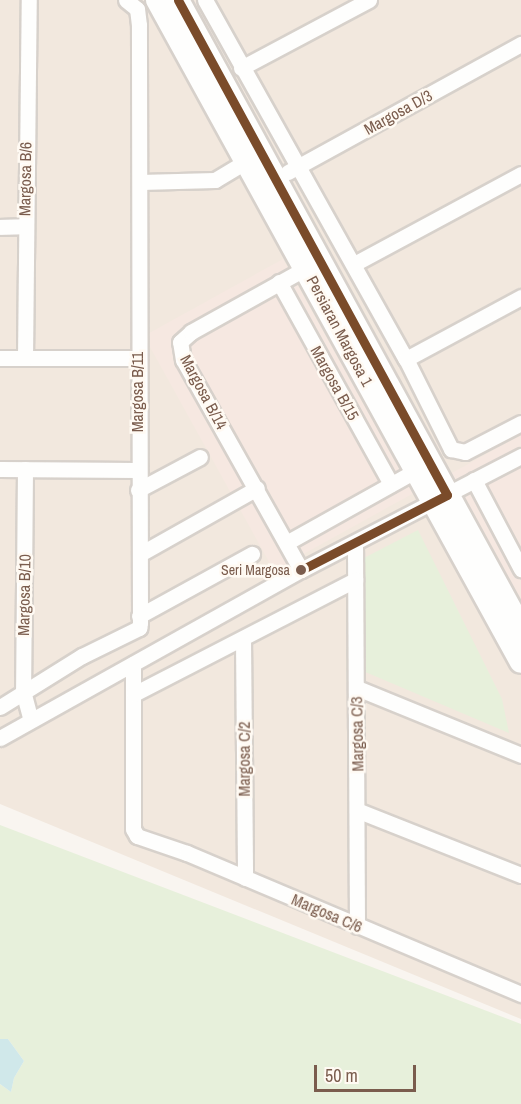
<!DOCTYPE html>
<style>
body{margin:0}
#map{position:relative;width:521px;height:1104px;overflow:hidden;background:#f9f5f0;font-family:"Archivo Narrow",sans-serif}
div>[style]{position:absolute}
.residential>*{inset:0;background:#f2e8de}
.commercial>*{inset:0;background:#f6e8e1;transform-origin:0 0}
.green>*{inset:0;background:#e7f0db}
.water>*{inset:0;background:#d0e8ea}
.roads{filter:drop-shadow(2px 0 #d7d1cb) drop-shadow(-2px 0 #d7d1cb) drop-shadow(0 2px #d7d1cb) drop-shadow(0 -2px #d7d1cb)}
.street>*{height:15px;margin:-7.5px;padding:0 7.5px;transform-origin:7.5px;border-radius:7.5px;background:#fefefd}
.secondary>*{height:22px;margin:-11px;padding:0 11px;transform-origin:11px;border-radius:11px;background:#fefefd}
.bus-1>*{height:9px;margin:-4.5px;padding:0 4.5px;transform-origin:4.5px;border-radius:4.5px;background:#7a4b2a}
.dots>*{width:16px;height:16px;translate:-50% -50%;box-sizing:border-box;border:3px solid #fffaf3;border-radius:50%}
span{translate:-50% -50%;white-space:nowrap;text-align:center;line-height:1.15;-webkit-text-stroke:5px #fffaf3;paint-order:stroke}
.bus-label{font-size:14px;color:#7a5c4d}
.right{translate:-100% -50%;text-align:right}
.street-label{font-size:16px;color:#7a5c4d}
.scale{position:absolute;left:314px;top:1065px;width:102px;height:27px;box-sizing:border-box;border:3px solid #7a5c4d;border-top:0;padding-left:8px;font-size:18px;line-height:21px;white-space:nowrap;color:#7a5c4d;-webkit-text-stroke:4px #fffaf3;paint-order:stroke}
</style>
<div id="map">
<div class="residential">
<div style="clip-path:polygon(0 0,521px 0,521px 1019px,0 804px)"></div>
</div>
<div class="commercial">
<div style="left:283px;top:259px;width:268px;height:159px;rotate:61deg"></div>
<div style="clip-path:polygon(521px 435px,521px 607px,450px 474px)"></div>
</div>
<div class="green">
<div style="clip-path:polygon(418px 530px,502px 699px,509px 733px,363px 671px,364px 558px)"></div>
<div style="clip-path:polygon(0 825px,521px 1024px,521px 1104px,0 1104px,0 1084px,11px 1092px,14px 1078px,24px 1061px,8px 1039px,0 1039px)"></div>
</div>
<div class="water">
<div style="clip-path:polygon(0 1039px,8px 1039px,24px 1061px,14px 1078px,11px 1092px,0 1084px)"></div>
</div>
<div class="roads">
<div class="street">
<div style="left:205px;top:0;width:411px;rotate:60.8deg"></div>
<div style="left:406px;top:359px;width:101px;rotate:63.4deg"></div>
<div style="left:451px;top:449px;width:14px;rotate:12deg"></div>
<div style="left:465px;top:452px;width:63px;rotate:-27.4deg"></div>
<div style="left:241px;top:68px;width:145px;rotate:-28deg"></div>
<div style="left:288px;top:172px;width:266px;rotate:-28.8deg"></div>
<div style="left:140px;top:182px;width:75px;rotate:-1.5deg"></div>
<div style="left:215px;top:180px;width:35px;rotate:-31deg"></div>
<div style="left:0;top:227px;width:24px;rotate:-2deg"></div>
<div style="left:354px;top:264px;width:190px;rotate:-28.3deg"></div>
<div style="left:279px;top:282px;width:231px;rotate:61deg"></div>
<div style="left:0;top:358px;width:137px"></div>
<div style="left:25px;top:358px;width:358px;rotate:-89.4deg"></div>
<div style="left:406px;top:359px;width:131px;rotate:-28.3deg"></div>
<div style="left:0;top:469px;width:137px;rotate:0.4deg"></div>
<div style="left:25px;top:469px;width:222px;rotate:90.5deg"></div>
<div style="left:23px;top:691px;width:30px;rotate:75deg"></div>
<div style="left:474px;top:480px;width:101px;rotate:62.2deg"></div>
<div style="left:138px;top:490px;width:70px;rotate:-28deg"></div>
<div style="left:288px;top:542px;width:145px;rotate:-29.2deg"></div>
<div style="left:355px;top:543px;width:383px;rotate:89.7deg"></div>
<div style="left:140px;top:554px;width:134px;rotate:-29.4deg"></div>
<div style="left:301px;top:570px;width:241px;rotate:-119.3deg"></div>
<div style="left:183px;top:360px;width:18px;rotate:-99deg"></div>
<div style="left:180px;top:342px;width:15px;rotate:-42deg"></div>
<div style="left:191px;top:332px;width:140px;rotate:-29.1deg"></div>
<div style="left:139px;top:616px;width:129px;rotate:-28.8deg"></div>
<div style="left:243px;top:639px;width:239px;rotate:89.5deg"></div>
<div style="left:133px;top:664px;width:165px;rotate:90deg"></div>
<div style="left:133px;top:829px;width:8px;rotate:60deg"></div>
<div style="left:137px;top:836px;width:53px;rotate:18.8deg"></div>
<div style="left:187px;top:853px;width:363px;rotate:22.9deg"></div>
<div style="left:357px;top:688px;width:177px;rotate:22.2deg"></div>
<div style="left:134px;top:694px;width:249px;rotate:-27.3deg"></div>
<div style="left:0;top:707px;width:97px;rotate:-31.9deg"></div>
<div style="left:82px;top:656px;width:64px;rotate:-26.2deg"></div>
<div style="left:139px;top:628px;width:5px;rotate:-79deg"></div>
<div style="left:140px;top:623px;width:598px;rotate:-90.1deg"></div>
<div style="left:139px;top:25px;width:16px;rotate:-97deg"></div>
<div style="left:137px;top:9px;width:14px;rotate:-141deg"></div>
<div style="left:0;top:738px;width:345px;rotate:-29.2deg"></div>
<div style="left:301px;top:570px;width:248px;rotate:-27.4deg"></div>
<div style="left:359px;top:811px;width:174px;rotate:21.6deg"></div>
</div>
<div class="secondary">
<div style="left:157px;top:0;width:755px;rotate:61.2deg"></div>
<div style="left:178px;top:0;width:716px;rotate:61.36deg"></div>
</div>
</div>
<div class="bus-1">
<div style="left:178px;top:0;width:563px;rotate:61.48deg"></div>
<div style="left:447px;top:495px;width:164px;rotate:152.8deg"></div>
</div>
<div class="dots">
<div style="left:301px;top:570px;background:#7a5c4d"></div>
</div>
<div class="bus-label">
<span class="right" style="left:290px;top:570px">Seri Margosa</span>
</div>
<div class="street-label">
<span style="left:398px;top:112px;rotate:-29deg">Margosa D/3</span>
<span style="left:25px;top:179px;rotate:-89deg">Margosa B/6</span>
<span style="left:340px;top:331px;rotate:62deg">Persiaran Margosa 1</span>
<span style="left:335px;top:383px;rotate:61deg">Margosa B/15</span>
<span style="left:137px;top:392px;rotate:-90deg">Margosa B/11</span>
<span style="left:204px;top:392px;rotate:62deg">Margosa B/14</span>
<span style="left:24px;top:595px;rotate:-89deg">Margosa B/10</span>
<span style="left:357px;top:734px;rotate:-91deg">Margosa C/3</span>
<span style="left:244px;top:759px;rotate:-90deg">Margosa C/2</span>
<span style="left:327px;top:913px;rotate:23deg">Margosa C/6</span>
</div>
<div class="scale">50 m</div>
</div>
